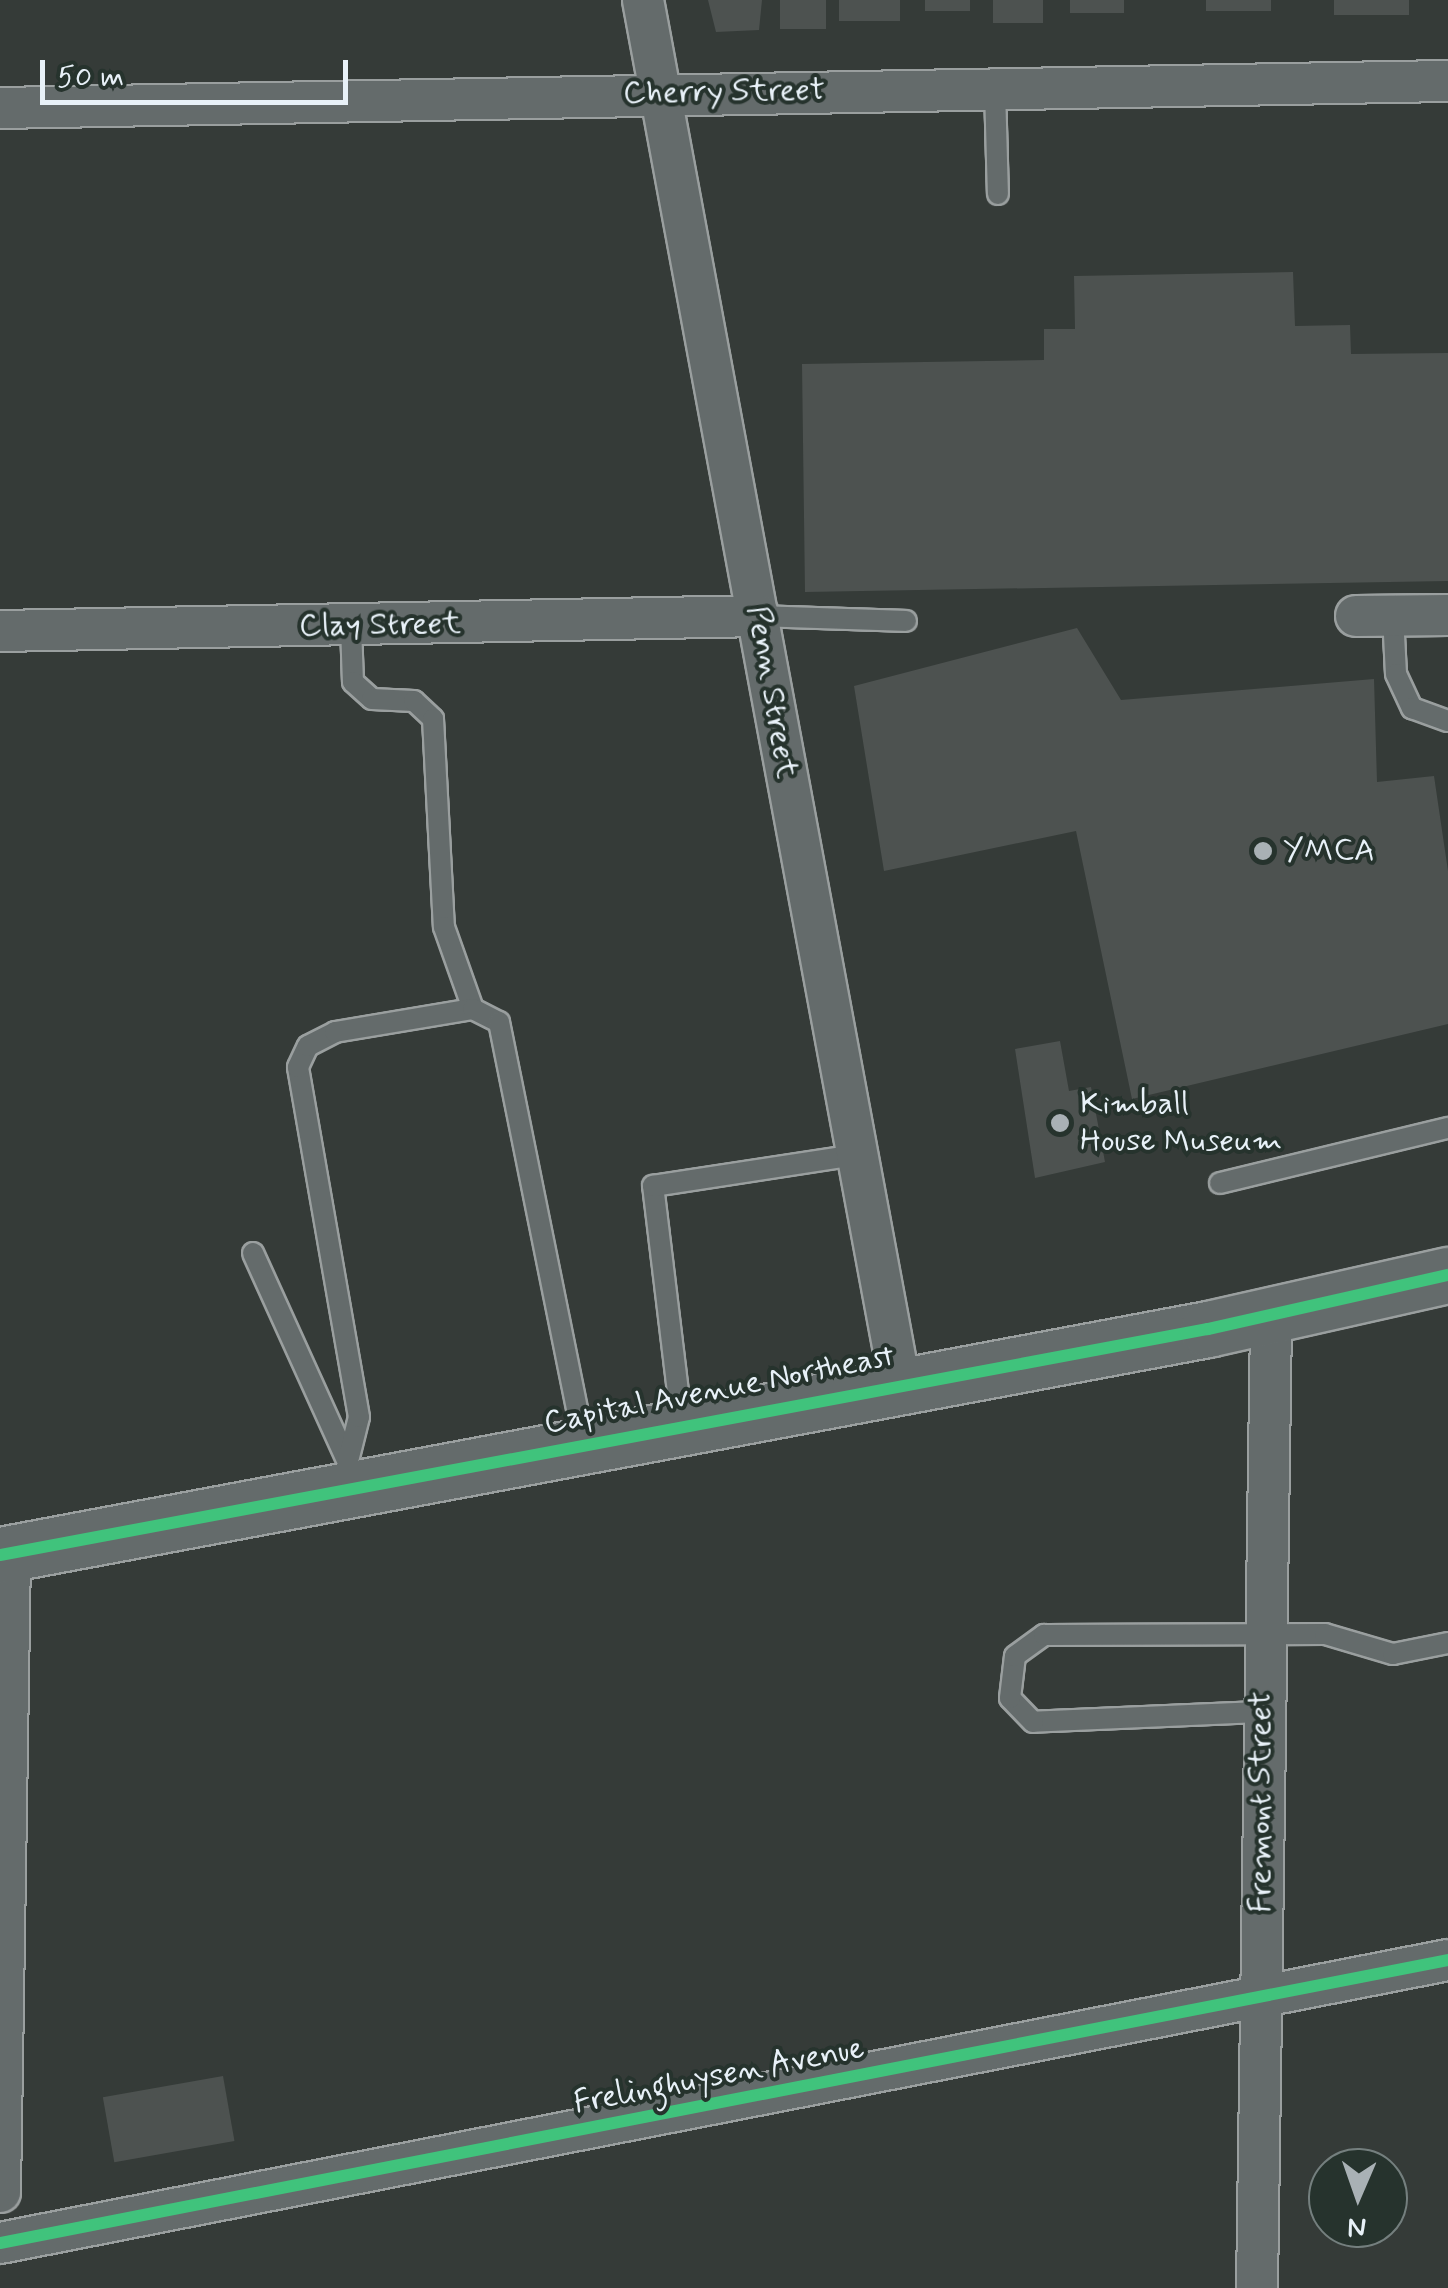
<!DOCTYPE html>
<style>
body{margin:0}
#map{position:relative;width:1448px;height:2288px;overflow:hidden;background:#353b38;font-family:Mynerve,sans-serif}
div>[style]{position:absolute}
.building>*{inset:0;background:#4d5250;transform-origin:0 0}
.roads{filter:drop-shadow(2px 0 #9a9f9f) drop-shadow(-2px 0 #9a9f9f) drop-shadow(0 2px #9a9f9f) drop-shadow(0 -2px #9a9f9f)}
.lane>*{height:20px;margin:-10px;padding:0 10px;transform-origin:10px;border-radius:10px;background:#646b6b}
.street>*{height:40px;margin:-20px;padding:0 20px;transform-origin:20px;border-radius:20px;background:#646b6b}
.primary>*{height:55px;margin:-27.5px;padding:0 27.5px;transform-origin:27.5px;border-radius:27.5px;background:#646b6b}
.cycleway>*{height:12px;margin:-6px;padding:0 6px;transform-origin:6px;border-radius:6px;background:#40c37c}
.dots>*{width:28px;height:28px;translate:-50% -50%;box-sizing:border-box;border:5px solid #26332d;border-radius:50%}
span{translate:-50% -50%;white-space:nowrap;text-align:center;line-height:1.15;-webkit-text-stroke:8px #26332d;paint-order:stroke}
.street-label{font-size:32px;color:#e8f1f8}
.poi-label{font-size:32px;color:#e8f1f8}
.left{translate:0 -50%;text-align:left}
.north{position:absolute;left:1308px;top:2148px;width:100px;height:100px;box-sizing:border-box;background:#26332d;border:2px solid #747f7e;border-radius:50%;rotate:182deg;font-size:28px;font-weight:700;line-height:40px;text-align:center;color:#e8f1f8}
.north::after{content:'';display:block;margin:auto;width:35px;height:45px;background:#a9b1b5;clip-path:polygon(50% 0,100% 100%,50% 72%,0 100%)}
.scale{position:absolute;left:40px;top:60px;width:308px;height:45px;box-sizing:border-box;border:5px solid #e8f1f8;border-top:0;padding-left:12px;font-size:30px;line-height:35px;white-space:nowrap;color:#e8f1f8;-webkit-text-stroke:8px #26332d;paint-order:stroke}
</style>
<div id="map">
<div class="building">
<div style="clip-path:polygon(708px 0,762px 0,759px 30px,716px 32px)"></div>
<div style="left:780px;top:0;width:46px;height:29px"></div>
<div style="left:839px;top:0;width:61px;height:21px"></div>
<div style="left:925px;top:0;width:45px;height:11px"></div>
<div style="left:993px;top:0;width:50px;height:23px"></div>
<div style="left:1070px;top:0;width:54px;height:13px"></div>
<div style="left:1206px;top:0;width:65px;height:11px"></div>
<div style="left:1334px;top:0;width:75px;height:15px"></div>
<div style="clip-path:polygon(1293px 272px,1295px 326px,1350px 325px,1351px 354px,1448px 353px,1448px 581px,805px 592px,802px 364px,1044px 360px,1044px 329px,1075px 329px,1074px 276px)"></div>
<div style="clip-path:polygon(1077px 628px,1121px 700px,1374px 679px,1377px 782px,1434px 776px,1448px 871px,1448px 1024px,1132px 1099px,1076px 831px,884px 871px,854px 686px)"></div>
<div style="clip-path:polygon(1060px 1041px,1069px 1091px,1091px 1087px,1105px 1162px,1035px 1178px,1015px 1049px)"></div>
<div style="left:223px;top:2076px;width:66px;height:122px;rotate:80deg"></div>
</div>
<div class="roads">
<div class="lane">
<div style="left:995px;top:89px;width:105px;rotate:88.4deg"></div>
<div style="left:1393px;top:615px;width:59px;rotate:87.1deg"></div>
<div style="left:1396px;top:674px;width:38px;rotate:65deg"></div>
<div style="left:1412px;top:708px;width:38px;rotate:20deg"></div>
<div style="left:759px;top:616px;width:147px;rotate:1.9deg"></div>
<div style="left:351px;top:626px;width:56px;rotate:88deg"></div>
<div style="left:353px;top:682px;width:25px;rotate:42deg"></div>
<div style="left:372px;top:699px;width:42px;rotate:2.7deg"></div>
<div style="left:414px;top:701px;width:26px;rotate:43deg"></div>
<div style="left:433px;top:719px;width:208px;rotate:87deg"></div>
<div style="left:444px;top:927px;width:87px;rotate:70.5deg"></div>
<div style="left:1220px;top:1183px;width:235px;rotate:-13.6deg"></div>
<div style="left:253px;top:1253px;width:237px;rotate:65.6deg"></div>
<div style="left:682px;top:1425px;width:241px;rotate:-96.9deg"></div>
<div style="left:653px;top:1186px;width:204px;rotate:-8.7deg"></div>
<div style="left:348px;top:1461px;width:45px;rotate:-76deg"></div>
<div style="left:359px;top:1417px;width:355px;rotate:-99.9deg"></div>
<div style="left:298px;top:1067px;width:23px;rotate:-65deg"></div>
<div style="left:308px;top:1046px;width:30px;rotate:-27deg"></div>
<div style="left:335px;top:1032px;width:140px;rotate:-9.5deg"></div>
<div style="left:473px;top:1009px;width:29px;rotate:27deg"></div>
<div style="left:499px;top:1022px;width:429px;rotate:78.6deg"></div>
<div style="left:1259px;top:1712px;width:226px;rotate:177.5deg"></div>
<div style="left:1033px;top:1722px;width:33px;rotate:-134deg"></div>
<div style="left:1010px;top:1698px;width:42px;rotate:-83.2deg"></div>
<div style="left:1015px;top:1656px;width:36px;rotate:-36deg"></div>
<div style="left:1044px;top:1635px;width:281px;rotate:-0.2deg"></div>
<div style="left:1325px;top:1634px;width:71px;rotate:16.4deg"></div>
<div style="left:1393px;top:1654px;width:56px;rotate:-11.3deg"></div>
</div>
<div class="street">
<div style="left:643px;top:0;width:1408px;rotate:79.48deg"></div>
<div style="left:0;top:108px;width:1448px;rotate:-1.07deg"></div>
<div style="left:1356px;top:616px;width:92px;rotate:-0.6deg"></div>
<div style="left:0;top:631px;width:759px;rotate:-1.13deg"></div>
<div style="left:0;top:2192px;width:639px;rotate:-89.1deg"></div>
<div style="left:0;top:2243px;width:1475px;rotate:-11.06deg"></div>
<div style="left:1257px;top:2288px;width:972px;rotate:-89.17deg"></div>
</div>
<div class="primary">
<div style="left:0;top:1555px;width:1229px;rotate:-10.6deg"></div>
<div style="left:1208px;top:1329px;width:246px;rotate:-12.7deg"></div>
</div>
</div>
<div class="cycleway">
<div style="left:0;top:1555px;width:1229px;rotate:-10.6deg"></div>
<div style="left:1208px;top:1329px;width:246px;rotate:-12.7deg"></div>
<div style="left:0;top:2243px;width:1475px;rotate:-11.06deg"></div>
</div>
<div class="dots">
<div style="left:1263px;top:851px;background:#a9b1b5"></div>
<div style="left:1060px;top:1123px;background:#a9b1b5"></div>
</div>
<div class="street-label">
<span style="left:724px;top:92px;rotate:-1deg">Cherry Street</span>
<span style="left:380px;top:625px;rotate:-1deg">Clay Street</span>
<span style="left:772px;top:692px;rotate:80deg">Penn Street</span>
<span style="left:719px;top:1390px;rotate:-11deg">Capital Avenue Northeast</span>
<span style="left:1261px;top:1802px;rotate:-90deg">Fremont Street</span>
<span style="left:719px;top:2076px;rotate:-11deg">Frelinghuysen Avenue</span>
</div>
<div class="poi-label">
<span class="left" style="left:1283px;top:851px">YMCA</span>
<span class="left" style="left:1080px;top:1123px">Kimball<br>House Museum</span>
</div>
<div class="north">N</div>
<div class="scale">50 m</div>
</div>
